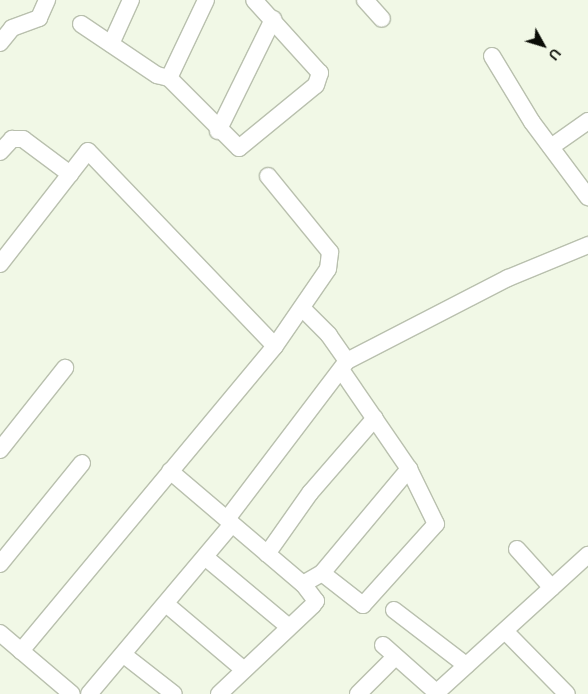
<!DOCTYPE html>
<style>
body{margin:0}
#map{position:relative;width:588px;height:694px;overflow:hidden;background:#f1f8e6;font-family:Lato,sans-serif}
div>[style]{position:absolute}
.roads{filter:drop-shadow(1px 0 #b9c0ae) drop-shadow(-1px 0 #b9c0ae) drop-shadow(0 1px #b9c0ae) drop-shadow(0 -1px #b9c0ae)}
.minor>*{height:16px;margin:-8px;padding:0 8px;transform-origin:8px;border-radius:8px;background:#fff}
span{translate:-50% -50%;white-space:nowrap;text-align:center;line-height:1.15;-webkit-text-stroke:4px #f1f8e6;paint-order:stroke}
.north{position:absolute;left:518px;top:20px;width:50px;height:50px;-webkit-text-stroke:4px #f1f8e6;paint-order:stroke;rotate:129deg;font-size:14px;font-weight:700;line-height:20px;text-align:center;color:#0b0d07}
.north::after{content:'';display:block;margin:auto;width:18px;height:22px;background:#0b0d07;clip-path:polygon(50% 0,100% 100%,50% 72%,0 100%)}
</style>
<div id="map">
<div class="roads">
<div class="minor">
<div style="left:365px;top:0;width:25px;rotate:48deg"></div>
<div style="left:81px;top:24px;width:92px;rotate:33.9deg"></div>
<div style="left:157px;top:75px;width:12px;rotate:14deg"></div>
<div style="left:169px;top:78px;width:99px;rotate:45deg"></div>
<div style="left:239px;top:148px;width:99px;rotate:-39.3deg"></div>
<div style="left:316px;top:85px;width:13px;rotate:-72deg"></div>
<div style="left:320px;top:73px;width:98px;rotate:-132.1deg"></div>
<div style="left:0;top:43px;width:19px;rotate:-51deg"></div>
<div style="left:12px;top:28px;width:29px;rotate:-20deg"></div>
<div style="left:39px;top:18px;width:20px;rotate:-66deg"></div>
<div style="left:111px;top:44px;width:48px;rotate:-65.6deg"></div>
<div style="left:492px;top:56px;width:77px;rotate:58.8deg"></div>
<div style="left:532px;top:122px;width:94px;rotate:53.3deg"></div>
<div style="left:169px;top:78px;width:86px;rotate:-64.6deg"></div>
<div style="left:218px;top:131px;width:125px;rotate:-63.8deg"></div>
<div style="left:551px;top:147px;width:45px;rotate:-35.1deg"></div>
<div style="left:0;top:152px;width:18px;rotate:-47deg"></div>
<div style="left:12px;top:139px;width:11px"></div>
<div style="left:23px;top:139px;width:59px;rotate:36.7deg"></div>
<div style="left:0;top:264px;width:143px;rotate:-52.1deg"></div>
<div style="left:88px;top:151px;width:270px;rotate:46.2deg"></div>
<div style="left:347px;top:361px;width:181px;rotate:-27.3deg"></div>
<div style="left:508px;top:278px;width:87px;rotate:-22.4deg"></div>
<div style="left:0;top:450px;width:105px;rotate:-51.6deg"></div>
<div style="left:170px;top:471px;width:175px;rotate:40.4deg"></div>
<div style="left:303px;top:584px;width:22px;rotate:-30deg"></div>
<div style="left:322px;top:573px;width:136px;rotate:-50.1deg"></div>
<div style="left:227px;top:519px;width:198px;rotate:-52.8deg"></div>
<div style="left:347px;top:361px;width:32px;rotate:-125deg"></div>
<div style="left:329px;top:335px;width:38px;rotate:-135deg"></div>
<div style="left:517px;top:549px;width:52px;rotate:48.1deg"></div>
<div style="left:267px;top:554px;width:75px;rotate:-54.8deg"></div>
<div style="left:310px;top:493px;width:99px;rotate:-49.1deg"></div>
<div style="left:205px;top:557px;width:109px;rotate:39.8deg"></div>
<div style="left:0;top:564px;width:130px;rotate:-50.9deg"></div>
<div style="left:322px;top:573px;width:52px;rotate:38deg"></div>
<div style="left:363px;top:605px;width:109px;rotate:-48deg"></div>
<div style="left:436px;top:524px;width:61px;rotate:-116.1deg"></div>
<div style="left:409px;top:469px;width:119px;rotate:-124.4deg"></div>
<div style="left:166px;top:604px;width:102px;rotate:40.2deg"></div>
<div style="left:394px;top:610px;width:91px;rotate:37.4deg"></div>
<div style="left:505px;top:631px;width:88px;rotate:45.5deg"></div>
<div style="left:0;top:633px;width:94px;rotate:40.3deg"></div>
<div style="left:383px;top:645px;width:72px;rotate:41.6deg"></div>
<div style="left:21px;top:651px;width:397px;rotate:-50.2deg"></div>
<div style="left:275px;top:346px;width:93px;rotate:-55.5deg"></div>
<div style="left:328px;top:269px;width:17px;rotate:-83deg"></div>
<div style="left:330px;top:252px;width:98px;rotate:-129.2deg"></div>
<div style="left:124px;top:655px;width:63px;rotate:38deg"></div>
<div style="left:89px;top:694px;width:222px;rotate:-49.9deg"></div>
<div style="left:219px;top:694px;width:129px;rotate:-43.4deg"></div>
<div style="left:313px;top:605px;width:5px;rotate:-53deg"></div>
<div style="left:316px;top:601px;width:21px;rotate:-127deg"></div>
<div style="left:358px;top:694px;width:52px;rotate:-45deg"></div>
<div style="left:435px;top:694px;width:207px;rotate:-42.3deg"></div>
</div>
</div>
<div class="north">U</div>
</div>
